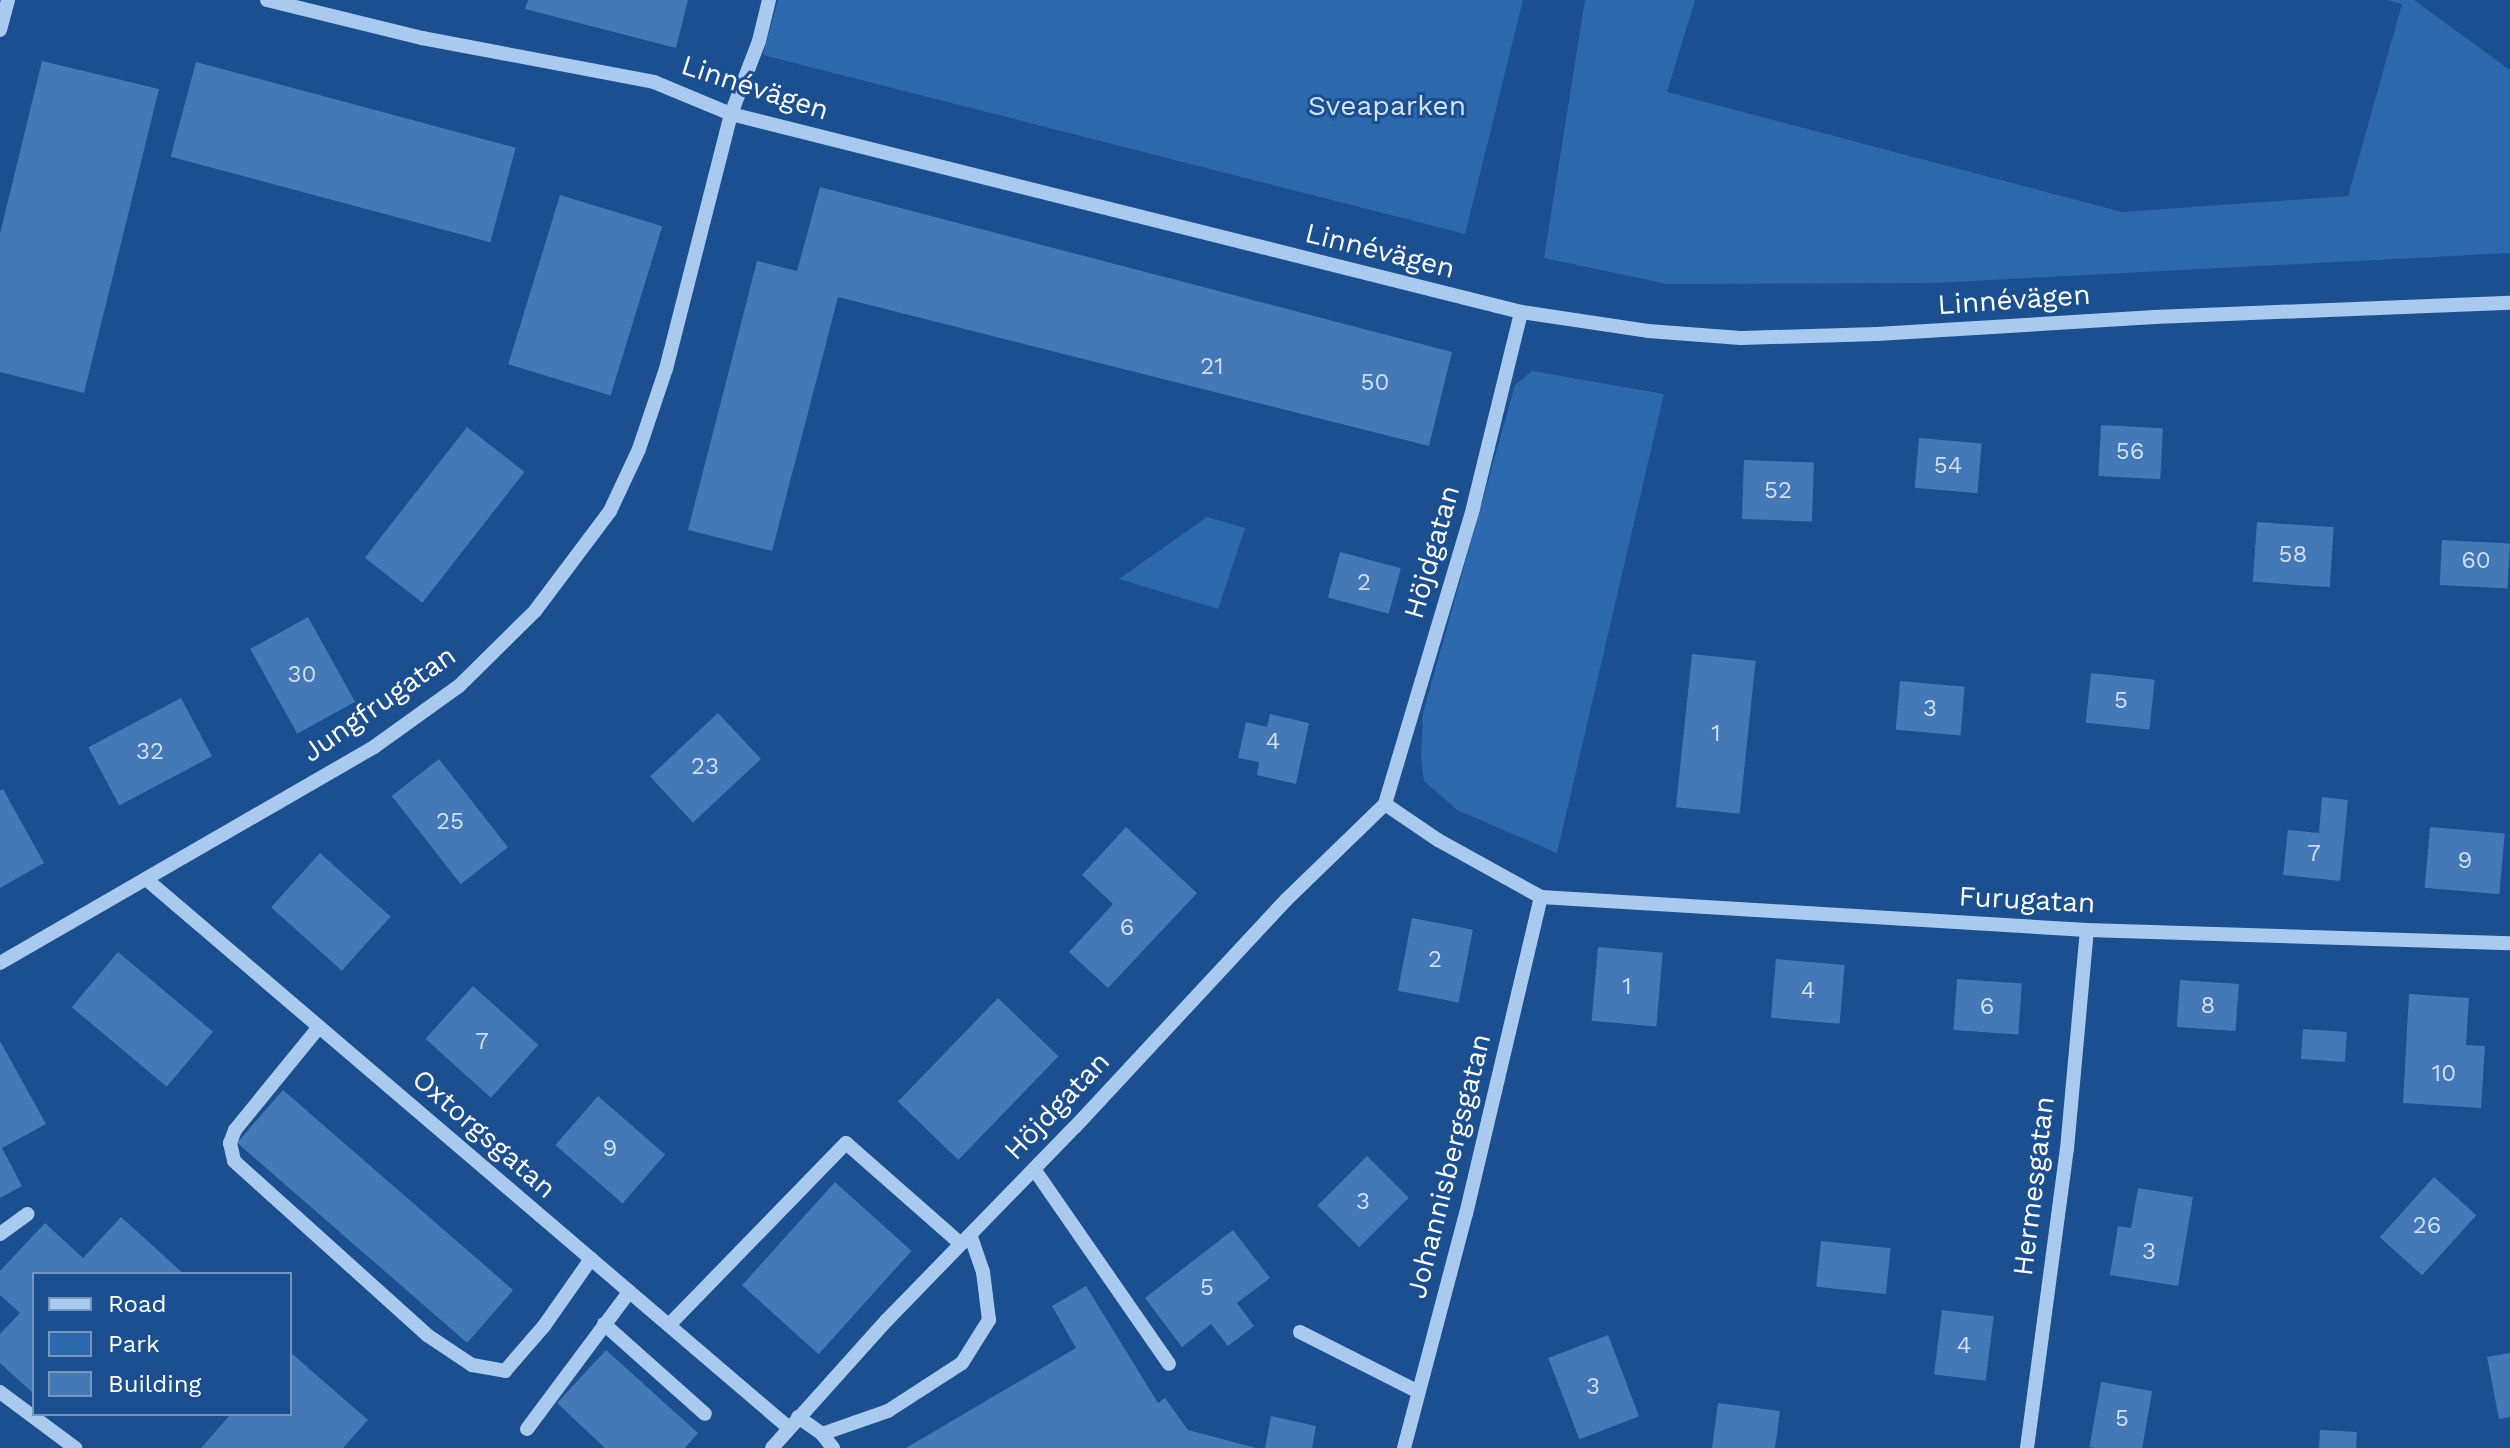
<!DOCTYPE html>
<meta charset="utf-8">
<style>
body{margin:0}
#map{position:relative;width:2510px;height:1448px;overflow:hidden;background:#1b4f8f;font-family:"Work Sans",sans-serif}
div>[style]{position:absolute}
.green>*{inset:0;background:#2e69ad}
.building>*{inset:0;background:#4478b7;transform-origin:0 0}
.minor>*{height:14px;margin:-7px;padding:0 7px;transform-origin:7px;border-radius:7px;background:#a9c9ee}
span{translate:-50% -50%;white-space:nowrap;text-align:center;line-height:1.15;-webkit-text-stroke:6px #1b4f8f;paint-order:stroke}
.number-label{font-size:24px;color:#d0dded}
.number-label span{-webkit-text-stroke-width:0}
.street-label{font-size:28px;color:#fff}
.park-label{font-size:28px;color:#cfe3fa}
.legend{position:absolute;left:32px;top:1272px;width:260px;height:144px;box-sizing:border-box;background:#1b4f8f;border:2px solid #7695bc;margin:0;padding:10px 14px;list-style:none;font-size:24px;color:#fff}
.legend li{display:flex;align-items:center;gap:16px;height:40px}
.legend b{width:40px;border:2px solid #7695bc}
</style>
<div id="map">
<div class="green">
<div style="clip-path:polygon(778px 0,1523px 0,1465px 234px,763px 55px)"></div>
<div style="clip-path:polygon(1585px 0,1695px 0,1667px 92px,2122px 212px,2348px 196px,2402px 4px,2387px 0,2414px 0,2510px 70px,2510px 253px,1933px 283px,1667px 284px,1544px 258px)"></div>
<div style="clip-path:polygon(1532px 371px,1664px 394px,1557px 853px,1457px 810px,1424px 781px,1421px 759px,1423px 713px,1515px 385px)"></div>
<div style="clip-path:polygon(1207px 517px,1245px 528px,1218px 609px,1119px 579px)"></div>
</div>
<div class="building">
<div style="clip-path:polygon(528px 0,688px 0,676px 48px,525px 9px)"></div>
<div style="clip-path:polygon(42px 61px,159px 89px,84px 393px,0 372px,0 234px)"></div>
<div style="left:196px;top:62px;width:331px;height:98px;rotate:15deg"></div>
<div style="clip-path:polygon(820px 187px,1452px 352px,1429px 446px,838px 297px,772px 551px,688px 530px,757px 261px,797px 271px)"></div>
<div style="left:560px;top:195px;width:107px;height:177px;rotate:17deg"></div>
<div style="left:2101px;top:425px;width:62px;height:51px;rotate:3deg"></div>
<div style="left:467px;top:427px;width:73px;height:166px;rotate:38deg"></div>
<div style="left:1919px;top:438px;width:63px;height:50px;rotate:5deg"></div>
<div style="left:1744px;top:460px;width:70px;height:59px;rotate:2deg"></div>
<div style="left:2257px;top:522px;width:77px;height:60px;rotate:4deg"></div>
<div style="left:2442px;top:540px;width:68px;height:45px;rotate:3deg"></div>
<div style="left:1340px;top:552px;width:63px;height:47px;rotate:15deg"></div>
<div style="left:308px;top:617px;width:97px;height:66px;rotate:61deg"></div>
<div style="left:1692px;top:654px;width:64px;height:154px;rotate:6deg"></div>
<div style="left:2091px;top:673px;width:64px;height:50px;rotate:6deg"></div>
<div style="left:1900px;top:681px;width:65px;height:49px;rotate:5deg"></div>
<div style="left:181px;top:698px;width:66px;height:105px;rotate:62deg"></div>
<div style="left:718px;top:713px;width:63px;height:93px;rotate:47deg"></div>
<div style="clip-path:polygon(1270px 714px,1309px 723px,1296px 784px,1257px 775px,1259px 762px,1238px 758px,1246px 722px,1267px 727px)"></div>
<div style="left:439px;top:759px;width:112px;height:60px;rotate:52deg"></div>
<div style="clip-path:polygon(3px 789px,44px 863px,0 888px,0 791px)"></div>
<div style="clip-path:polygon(2322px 797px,2348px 800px,2340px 881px,2283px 875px,2288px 830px,2319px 833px)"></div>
<div style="clip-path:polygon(1126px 827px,1197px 893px,1108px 988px,1069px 952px,1113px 904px,1082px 875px)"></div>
<div style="left:2430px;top:827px;width:75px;height:61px;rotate:5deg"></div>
<div style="left:320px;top:853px;width:95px;height:73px;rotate:42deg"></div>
<div style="left:1412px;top:918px;width:62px;height:74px;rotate:11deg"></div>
<div style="left:1598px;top:947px;width:65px;height:74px;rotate:5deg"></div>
<div style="left:118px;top:952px;width:124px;height:72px;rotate:40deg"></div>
<div style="left:1776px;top:959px;width:69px;height:59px;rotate:5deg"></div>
<div style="left:1957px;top:979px;width:65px;height:51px;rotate:4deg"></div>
<div style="left:2180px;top:980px;width:59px;height:47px;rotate:4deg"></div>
<div style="left:473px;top:986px;width:88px;height:71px;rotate:42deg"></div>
<div style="clip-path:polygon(2409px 994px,2469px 998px,2466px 1045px,2485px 1046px,2481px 1108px,2403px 1103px)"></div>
<div style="left:998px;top:998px;width:84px;height:144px;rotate:44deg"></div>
<div style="left:2303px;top:1029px;width:44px;height:30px;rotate:4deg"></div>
<div style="clip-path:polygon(0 1041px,46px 1124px,2px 1148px,22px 1186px,0 1198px)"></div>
<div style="left:283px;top:1090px;width:305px;height:70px;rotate:41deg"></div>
<div style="left:598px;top:1096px;width:89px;height:65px;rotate:41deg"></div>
<div style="left:1367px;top:1156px;width:59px;height:70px;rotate:45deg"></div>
<div style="left:2434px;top:1177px;width:57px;height:81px;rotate:42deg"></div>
<div style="left:835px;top:1182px;width:103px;height:139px;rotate:42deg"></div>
<div style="clip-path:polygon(2138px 1188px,2193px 1197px,2178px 1286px,2110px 1275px,2118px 1226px,2131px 1228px)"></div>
<div style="clip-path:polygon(121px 1217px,184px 1274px,34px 1274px,34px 1394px,0 1363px,0 1334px,20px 1313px,0 1295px,0 1271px,45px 1223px,83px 1258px)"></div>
<div style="clip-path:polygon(1233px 1230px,1270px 1278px,1237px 1303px,1254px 1326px,1228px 1346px,1211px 1324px,1182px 1347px,1145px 1298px)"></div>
<div style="left:1821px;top:1241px;width:70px;height:46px;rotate:6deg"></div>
<div style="clip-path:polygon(1086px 1286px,1158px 1403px,1165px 1398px,1188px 1430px,1256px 1448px,906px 1448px,1076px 1348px,1052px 1306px)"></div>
<div style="left:1942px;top:1310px;width:52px;height:65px;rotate:7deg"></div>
<div style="left:1608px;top:1335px;width:87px;height:64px;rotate:69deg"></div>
<div style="clip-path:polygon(606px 1350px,698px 1433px,685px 1448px,605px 1448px,557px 1403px)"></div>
<div style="clip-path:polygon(290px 1352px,368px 1420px,343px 1448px,201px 1448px,231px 1414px,290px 1414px)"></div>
<div style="clip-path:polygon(2510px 1353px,2510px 1417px,2499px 1419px,2487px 1357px)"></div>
<div style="left:2101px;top:1382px;width:52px;height:66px;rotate:10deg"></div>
<div style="clip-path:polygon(1718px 1403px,1780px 1411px,1775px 1448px,1712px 1448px)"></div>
<div style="clip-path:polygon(1271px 1416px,1316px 1426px,1312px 1448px,1265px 1448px)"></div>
<div style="left:2320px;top:1430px;width:37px;height:18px;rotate:3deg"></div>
</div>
<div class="minor">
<div style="left:267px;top:0;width:160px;rotate:13.8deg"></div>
<div style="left:422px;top:38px;width:236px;rotate:10.7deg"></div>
<div style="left:654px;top:82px;width:83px;rotate:22.6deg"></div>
<div style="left:731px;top:114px;width:814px;rotate:14.07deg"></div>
<div style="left:1521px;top:312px;width:128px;rotate:8.5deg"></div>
<div style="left:1648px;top:331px;width:93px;rotate:4.3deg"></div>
<div style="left:1741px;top:338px;width:136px;rotate:-1.7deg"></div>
<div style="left:1877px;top:334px;width:278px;rotate:-3.5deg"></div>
<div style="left:2154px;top:317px;width:356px;rotate:-2.3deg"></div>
<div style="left:0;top:30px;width:31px;rotate:-75deg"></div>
<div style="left:1385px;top:804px;width:64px;rotate:34.2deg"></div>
<div style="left:1438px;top:840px;width:118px;rotate:29deg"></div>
<div style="left:1541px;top:897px;width:547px;rotate:3.46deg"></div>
<div style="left:2087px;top:930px;width:423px;rotate:1.8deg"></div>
<div style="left:146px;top:879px;width:845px;rotate:40.49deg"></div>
<div style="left:0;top:963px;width:432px;rotate:-30deg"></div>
<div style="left:374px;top:747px;width:105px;rotate:-35.7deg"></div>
<div style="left:459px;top:686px;width:107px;rotate:-44.6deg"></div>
<div style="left:535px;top:611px;width:125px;rotate:-53.1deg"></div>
<div style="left:610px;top:511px;width:68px;rotate:-64.9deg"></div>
<div style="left:639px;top:449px;width:84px;rotate:-71.4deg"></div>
<div style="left:666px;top:369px;width:263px;rotate:-75.7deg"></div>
<div style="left:731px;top:114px;width:78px;rotate:-69deg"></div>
<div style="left:759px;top:41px;width:42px;rotate:-76.3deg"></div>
<div style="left:319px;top:1027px;width:133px;rotate:129.2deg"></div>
<div style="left:235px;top:1130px;width:14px;rotate:111deg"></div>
<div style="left:230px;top:1143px;width:18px;rotate:77deg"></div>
<div style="left:234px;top:1161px;width:260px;rotate:42deg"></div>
<div style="left:427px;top:1335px;width:54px;rotate:33.7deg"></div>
<div style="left:472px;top:1365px;width:34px;rotate:10deg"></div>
<div style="left:505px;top:1371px;width:60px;rotate:-49.1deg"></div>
<div style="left:544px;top:1326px;width:82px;rotate:-55deg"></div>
<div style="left:1034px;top:1169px;width:237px;rotate:55.3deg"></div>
<div style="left:0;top:1234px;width:34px;rotate:-36deg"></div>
<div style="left:604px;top:1324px;width:135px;rotate:41.7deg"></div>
<div style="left:669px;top:1325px;width:254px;rotate:-45.8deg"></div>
<div style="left:846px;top:1143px;width:153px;rotate:41.3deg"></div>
<div style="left:1300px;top:1332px;width:133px;rotate:26.8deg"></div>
<div style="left:0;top:1392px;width:94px;rotate:36.7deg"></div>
<div style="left:798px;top:1417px;width:29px;rotate:35deg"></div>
<div style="left:822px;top:1434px;width:18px;rotate:52deg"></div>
<div style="left:527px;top:1429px;width:171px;rotate:-53.3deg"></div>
<div style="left:822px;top:1434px;width:70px;rotate:-19.2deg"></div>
<div style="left:888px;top:1411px;width:88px;rotate:-33deg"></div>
<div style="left:962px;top:1363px;width:51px;rotate:-57.9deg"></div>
<div style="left:989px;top:1320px;width:48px;rotate:-97.1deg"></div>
<div style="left:983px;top:1272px;width:39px;rotate:-109deg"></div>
<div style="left:772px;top:1448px;width:172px;rotate:-48.1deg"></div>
<div style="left:887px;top:1320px;width:269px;rotate:-45.8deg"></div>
<div style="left:1075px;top:1127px;width:310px;rotate:-47.1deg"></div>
<div style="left:1286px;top:900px;width:138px;rotate:-44.1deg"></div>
<div style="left:1385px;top:804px;width:309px;rotate:-73.4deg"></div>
<div style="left:1473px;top:508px;width:202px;rotate:-76.2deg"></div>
<div style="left:1404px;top:1448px;width:242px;rotate:-75.2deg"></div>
<div style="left:1466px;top:1214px;width:326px;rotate:-76.7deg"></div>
<div style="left:2027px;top:1448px;width:302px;rotate:-82.4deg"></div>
<div style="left:2067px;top:1149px;width:220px;rotate:-84.8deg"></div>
</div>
<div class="number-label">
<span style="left:1212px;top:367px">21</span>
<span style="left:1375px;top:383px">50</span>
<span style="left:2130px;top:452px">56</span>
<span style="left:1948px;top:466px">54</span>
<span style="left:1778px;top:491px">52</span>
<span style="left:2293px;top:555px">58</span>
<span style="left:2476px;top:561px">60</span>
<span style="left:1364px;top:583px">2</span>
<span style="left:302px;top:675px">30</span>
<span style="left:2121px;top:701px">5</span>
<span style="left:1930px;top:709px">3</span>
<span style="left:1716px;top:734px">1</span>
<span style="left:1273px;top:742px">4</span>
<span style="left:150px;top:752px">32</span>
<span style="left:705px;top:767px">23</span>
<span style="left:450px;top:822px">25</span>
<span style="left:2314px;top:854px">7</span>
<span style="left:2465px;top:861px">9</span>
<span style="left:1127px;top:928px">6</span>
<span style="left:1435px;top:960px">2</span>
<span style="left:1627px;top:987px">1</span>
<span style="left:1808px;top:991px">4</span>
<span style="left:2208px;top:1006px">8</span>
<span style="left:1987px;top:1007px">6</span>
<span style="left:482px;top:1042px">7</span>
<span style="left:2444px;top:1074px">10</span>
<span style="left:610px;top:1149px">9</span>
<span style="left:1363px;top:1202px">3</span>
<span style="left:2427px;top:1226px">26</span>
<span style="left:2149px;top:1252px">3</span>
<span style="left:1207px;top:1288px">5</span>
<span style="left:1964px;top:1346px">4</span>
<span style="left:1593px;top:1387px">3</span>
<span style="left:2122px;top:1419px">5</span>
</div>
<div class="street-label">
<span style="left:755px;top:88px;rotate:18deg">Linnévägen</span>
<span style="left:1380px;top:251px;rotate:14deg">Linnévägen</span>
<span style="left:2014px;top:300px;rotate:-4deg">Linnévägen</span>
<span style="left:1432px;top:552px;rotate:-74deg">Höjdgatan</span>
<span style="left:379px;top:704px;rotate:-35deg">Jungfrugatan</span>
<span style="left:2027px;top:900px;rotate:3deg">Furugatan</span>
<span style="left:1057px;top:1106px;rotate:-46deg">Höjdgatan</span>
<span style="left:484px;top:1134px;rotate:41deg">Oxtorgsgatan</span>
<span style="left:1449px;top:1166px;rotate:-76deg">Johannisbergsgatan</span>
<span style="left:2034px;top:1186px;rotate:-83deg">Hermesgatan</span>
</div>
<div class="park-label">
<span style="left:1387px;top:106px">Sveaparken</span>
</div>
<ul class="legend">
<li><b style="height:10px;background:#a9c9ee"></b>Road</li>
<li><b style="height:22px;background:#2e69ad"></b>Park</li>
<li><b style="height:22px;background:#4478b7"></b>Building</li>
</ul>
</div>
